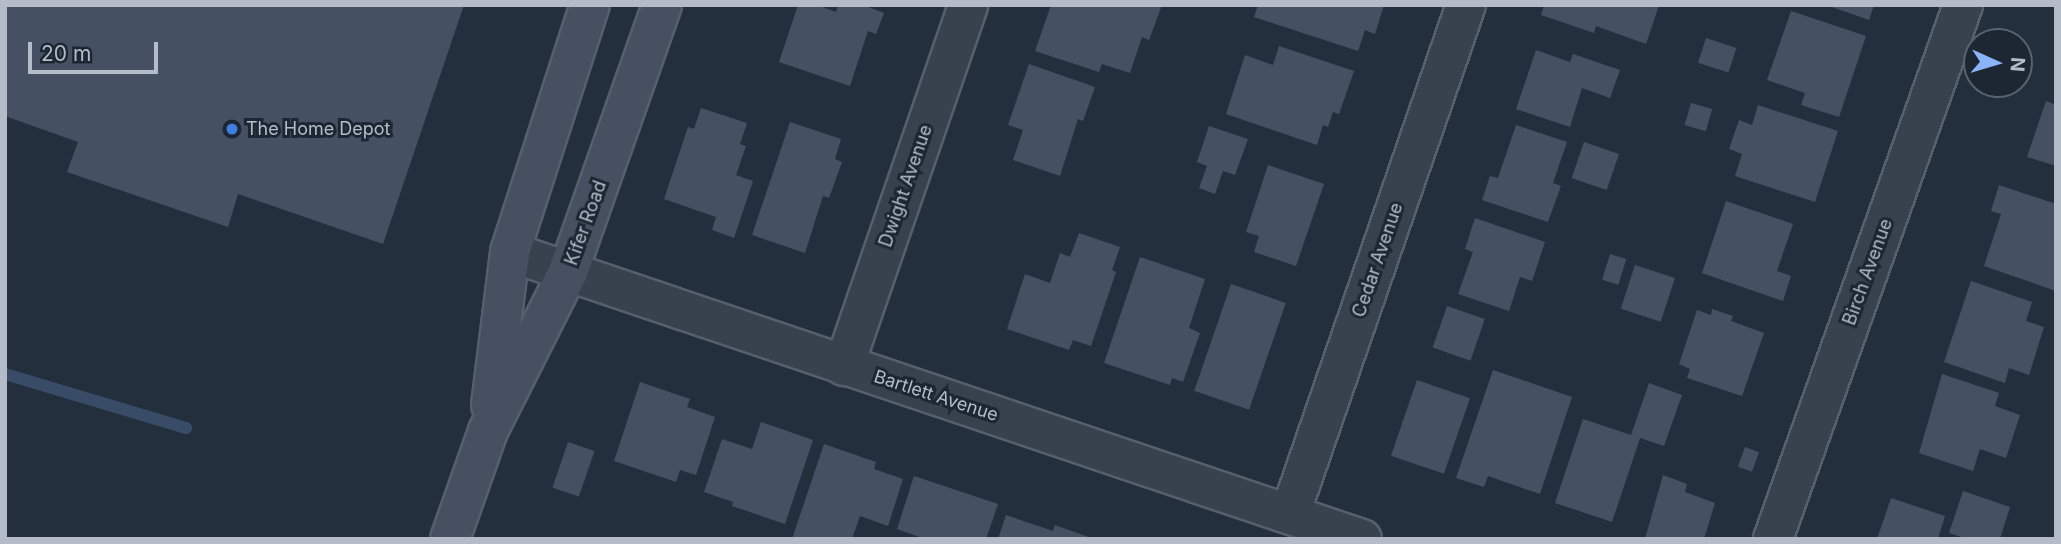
<!DOCTYPE html>
<style>
body{margin:0}
#map{position:relative;width:2061px;height:544px;overflow:hidden;background:#242f3e;font-family:Inter,sans-serif}
div>[style]{position:absolute}
.stream>*{height:12px;margin:-6px;padding:0 6px;transform-origin:6px;border-radius:6px;background:#394c67}
.building>*{inset:0;background:#455162;transform-origin:0 0}
.roads{filter:drop-shadow(2px 0 #565f6c) drop-shadow(-2px 0 #565f6c) drop-shadow(0 2px #565f6c) drop-shadow(0 -2px #565f6c)}
.street>*{height:38px;margin:-19px;padding:0 19px;transform-origin:19px;border-radius:19px;background:#38414e}
.secondary>*{height:38px;margin:-19px;padding:0 19px;transform-origin:19px;border-radius:19px;background:#465061}
.dots>*{width:19px;height:19px;translate:-50% -50%;box-sizing:border-box;border:4px solid #1d2633;border-radius:50%}
span{translate:-50% -50%;white-space:nowrap;text-align:center;line-height:1.15;-webkit-text-stroke:6px #1d2633;paint-order:stroke}
.poi-label{font-size:18px;color:#b4bcc9}
.left{translate:0 -50%;text-align:left}
.street-label{font-size:18px;color:#b4bcc9}
.frame{position:absolute;inset:0;border:7px solid #b4bcc9;pointer-events:none}
.north{position:absolute;left:1963px;top:28px;width:70px;height:70px;box-sizing:border-box;background:#1d2633;border:2px solid #59626f;border-radius:50%;rotate:94deg;font-size:19px;font-weight:700;line-height:28px;text-align:center;color:#b4bcc9}
.north::after{content:'';display:block;margin:auto;width:24px;height:32px;background:#8ab4f8;clip-path:polygon(50% 0,100% 100%,50% 72%,0 100%)}
.scale{position:absolute;left:28px;top:42px;width:130px;height:32px;box-sizing:border-box;border:4px solid #b4bcc9;border-top:0;padding-left:9px;font-size:21px;line-height:24px;white-space:nowrap;color:#b4bcc9;-webkit-text-stroke:5px #1d2633;paint-order:stroke}
</style>
<div id="map">
<div class="stream">
<div style="left:5px;top:374px;width:189px;rotate:16.6deg"></div>
</div>
<div class="building">
<div style="clip-path:polygon(5px 5px,464px 5px,383px 244px,238px 194px,228px 227px,67px 172px,78px 142px,5px 116px)"></div>
<div style="clip-path:polygon(798px 5px,817px 5px,836px 12px,838px 5px,863px 5px,884px 13px,876px 34px,868px 31px,850px 86px,779px 62px)"></div>
<div style="clip-path:polygon(1051px 5px,1162px 5px,1149px 40px,1142px 37px,1130px 73px,1102px 64px,1099px 72px,1035px 51px)"></div>
<div style="clip-path:polygon(1258px 5px,1384px 5px,1375px 34px,1365px 30px,1358px 51px,1254px 17px)"></div>
<div style="clip-path:polygon(1544px 5px,1659px 5px,1646px 44px,1596px 26px,1594px 33px,1541px 15px)"></div>
<div style="clip-path:polygon(1826px 5px,1874px 5px,1869px 20px)"></div>
<div style="clip-path:polygon(1791px 11px,1866px 36px,1839px 117px,1801px 105px,1805px 93px,1767px 80px)"></div>
<div style="left:1706px;top:38px;width:32px;height:26px;rotate:18deg"></div>
<div style="clip-path:polygon(1279px 46px,1354px 71px,1339px 114px,1333px 112px,1328px 127px,1323px 125px,1317px 145px,1226px 114px,1245px 55px,1273px 65px)"></div>
<div style="clip-path:polygon(1536px 50px,1570px 62px,1573px 54px,1620px 70px,1610px 98px,1582px 88px,1570px 127px,1516px 109px)"></div>
<div style="clip-path:polygon(1029px 64px,1095px 87px,1083px 121px,1078px 119px,1060px 176px,1013px 160px,1023px 130px,1008px 125px)"></div>
<div style="clip-path:polygon(2046px 101px,2056px 105px,2056px 166px,2027px 157px)"></div>
<div style="left:1691px;top:103px;width:22px;height:23px;rotate:16deg"></div>
<div style="clip-path:polygon(1758px 105px,1838px 131px,1815px 202px,1735px 176px,1742px 154px,1729px 149px,1739px 120px,1752px 125px)"></div>
<div style="clip-path:polygon(701px 108px,747px 123px,740px 144px,746px 146px,736px 175px,753px 181px,734px 238px,712px 230px,716px 217px,664px 199px,688px 127px,694px 129px)"></div>
<div style="clip-path:polygon(790px 122px,841px 139px,835px 159px,842px 162px,829px 198px,823px 196px,805px 253px,752px 235px)"></div>
<div style="clip-path:polygon(1516px 125px,1567px 142px,1553px 183px,1561px 186px,1548px 222px,1482px 200px,1490px 176px,1498px 178px)"></div>
<div style="clip-path:polygon(1209px 126px,1248px 139px,1235px 175px,1223px 171px,1215px 194px,1199px 188px,1207px 166px,1197px 162px)"></div>
<div style="left:1584px;top:142px;width:37px;height:38px;rotate:19deg"></div>
<div style="clip-path:polygon(1268px 165px,1324px 184px,1296px 266px,1254px 252px,1259px 236px,1246px 232px)"></div>
<div style="clip-path:polygon(1999px 185px,2056px 204px,2056px 291px,1984px 266px,2001px 214px,1991px 211px)"></div>
<div style="clip-path:polygon(1726px 201px,1793px 224px,1777px 271px,1791px 276px,1783px 301px,1702px 273px)"></div>
<div style="clip-path:polygon(1475px 218px,1545px 242px,1532px 281px,1520px 277px,1509px 311px,1458px 294px,1473px 252px,1465px 249px)"></div>
<div style="clip-path:polygon(1079px 233px,1120px 247px,1112px 270px,1116px 272px,1091px 346px,1073px 340px,1069px 350px,1007px 329px,1025px 274px,1050px 283px,1060px 253px,1070px 257px)"></div>
<div style="left:1610px;top:254px;width:17px;height:27px;rotate:17deg"></div>
<div style="clip-path:polygon(1140px 257px,1205px 279px,1189px 328px,1200px 333px,1183px 382px,1172px 378px,1170px 385px,1104px 363px)"></div>
<div style="left:1635px;top:265px;width:42px;height:46px;rotate:18deg"></div>
<div style="clip-path:polygon(1971px 281px,2032px 302px,2026px 321px,2044px 327px,2029px 375px,2009px 368px,2005px 383px,1944px 362px)"></div>
<div style="left:1231px;top:284px;width:58px;height:113px;rotate:19deg"></div>
<div style="left:1447px;top:306px;width:40px;height:44px;rotate:19deg"></div>
<div style="clip-path:polygon(1712px 309px,1733px 316px,1731px 321px,1764px 333px,1742px 396px,1687px 378px,1690px 369px,1679px 364px,1697px 310px,1711px 315px)"></div>
<div style="clip-path:polygon(1493px 370px,1572px 397px,1540px 494px,1488px 476px,1484px 487px,1456px 478px)"></div>
<div style="clip-path:polygon(1942px 374px,1999px 393px,1995px 406px,2020px 415px,2006px 458px,1980px 449px,1973px 471px,1919px 453px)"></div>
<div style="left:1417px;top:380px;width:56px;height:80px;rotate:19deg"></div>
<div style="clip-path:polygon(640px 382px,690px 399px,687px 407px,715px 417px,696px 475px,680px 470px,676px 482px,614px 461px)"></div>
<div style="clip-path:polygon(1649px 383px,1682px 395px,1664px 446px,1640px 438px,1612px 522px,1555px 503px,1583px 419px,1631px 435px)"></div>
<div style="clip-path:polygon(761px 422px,813px 440px,785px 524px,732px 506px,733px 502px,704px 492px,722px 439px,752px 449px)"></div>
<div style="left:568px;top:442px;width:28px;height:48px;rotate:19deg"></div>
<div style="clip-path:polygon(824px 444px,876px 462px,874px 469px,903px 479px,888px 526px,860px 516px,852px 539px,792px 539px)"></div>
<div style="left:1745px;top:447px;width:15px;height:21px;rotate:20deg"></div>
<div style="clip-path:polygon(1663px 475px,1687px 484px,1685px 492px,1715px 503px,1704px 539px,1645px 539px)"></div>
<div style="clip-path:polygon(914px 476px,998px 504px,986px 539px,925px 539px,897px 529px)"></div>
<div style="clip-path:polygon(1963px 491px,2010px 507px,2000px 539px,1968px 539px,1949px 533px)"></div>
<div style="clip-path:polygon(1891px 498px,1945px 516px,1938px 539px,1877px 539px)"></div>
<div style="clip-path:polygon(1006px 515px,1053px 531px,1055px 525px,1094px 539px,998px 539px)"></div>
</div>
<div class="roads">
<div class="street">
<div style="left:510px;top:252px;width:899px;rotate:18.62deg"></div>
<div style="left:844px;top:366px;width:382px;rotate:-71deg"></div>
<div style="left:1290px;top:514px;width:539px;rotate:-70.93deg"></div>
<div style="left:1773px;top:539px;width:567px;rotate:-70.41deg"></div>
</div>
<div class="secondary">
<div style="left:491px;top:405px;width:154px;rotate:-82.9deg"></div>
<div style="left:510px;top:252px;width:260px;rotate:-72.1deg"></div>
<div style="left:450px;top:539px;width:114px;rotate:-70.6deg"></div>
<div style="left:488px;top:431px;width:178px;rotate:-63.3deg"></div>
<div style="left:568px;top:272px;width:283px;rotate:-70.6deg"></div>
</div>
</div>
<div class="dots">
<div style="left:232px;top:129px;background:#3f7fe0"></div>
</div>
<div class="poi-label">
<span class="left" style="left:246px;top:129px">The Home Depot</span>
</div>
<div class="street-label">
<span style="left:906px;top:186px;rotate:-71deg">Dwight Avenue</span>
<span style="left:586px;top:223px;rotate:-70deg">Kifer Road</span>
<span style="left:1378px;top:260px;rotate:-71deg">Cedar Avenue</span>
<span style="left:1868px;top:272px;rotate:-70deg">Birch Avenue</span>
<span style="left:936px;top:396px;rotate:18deg">Bartlett Avenue</span>
</div>
<div class="frame"></div>
<div class="north">N</div>
<div class="scale">20 m</div>
</div>
